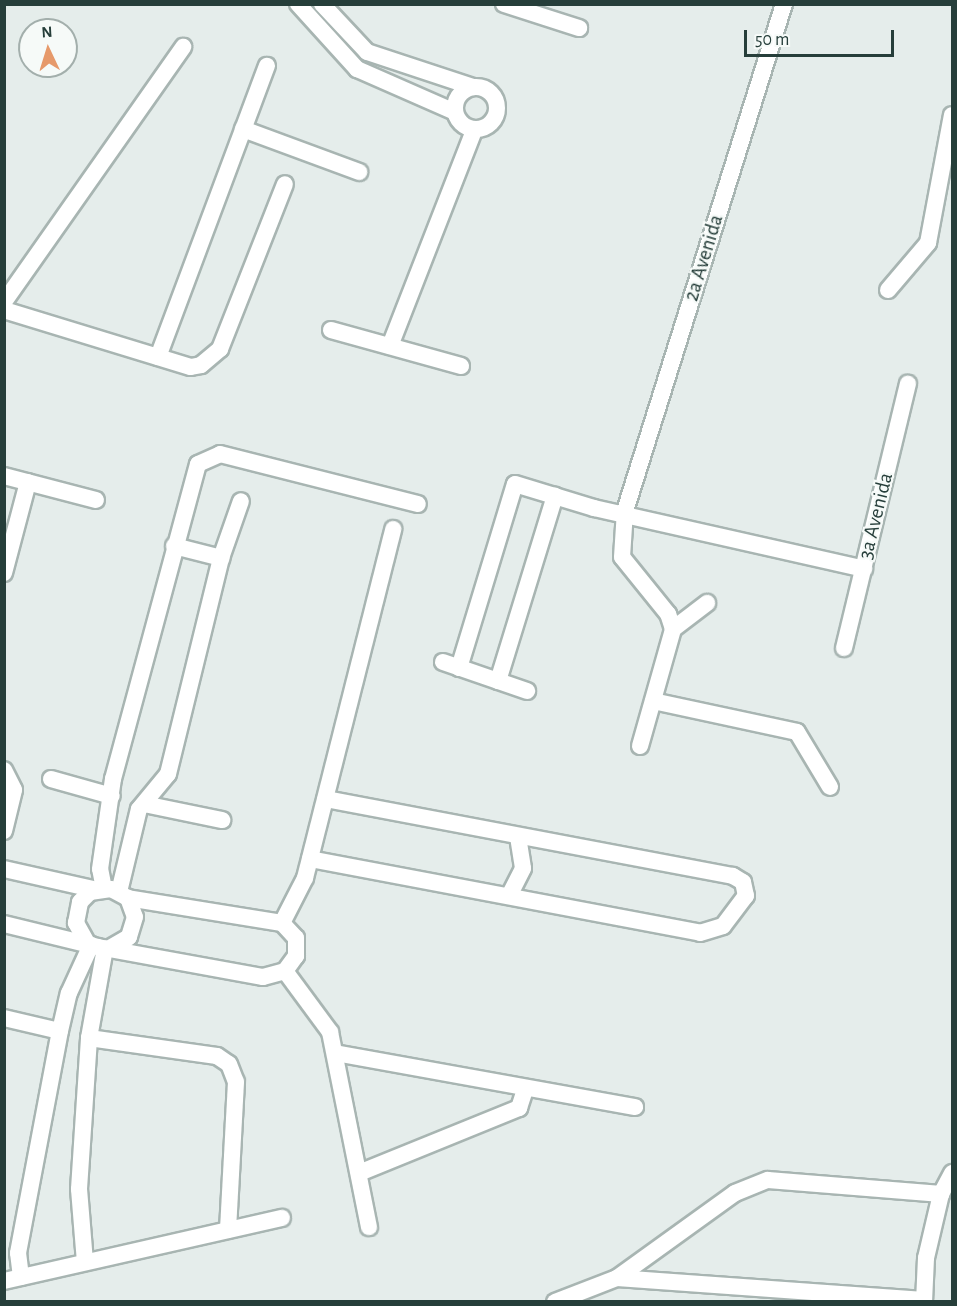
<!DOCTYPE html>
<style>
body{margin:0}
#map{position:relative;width:957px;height:1306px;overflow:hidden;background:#e5edeb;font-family:"Alegreya Sans",sans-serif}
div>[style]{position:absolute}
.roads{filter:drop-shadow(2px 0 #a8b5b2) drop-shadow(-2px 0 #a8b5b2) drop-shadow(0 2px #a8b5b2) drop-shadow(0 -2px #a8b5b2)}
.minor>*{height:16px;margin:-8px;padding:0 8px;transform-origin:8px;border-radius:8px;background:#fff}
.minor>.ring{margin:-8px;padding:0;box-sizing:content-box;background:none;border:16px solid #fff;border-radius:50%}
span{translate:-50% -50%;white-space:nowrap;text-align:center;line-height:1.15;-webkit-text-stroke:4.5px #f6faf8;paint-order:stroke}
.street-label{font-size:21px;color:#263e3a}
.frame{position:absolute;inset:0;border:6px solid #263e3a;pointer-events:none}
.north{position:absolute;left:18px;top:18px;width:60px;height:60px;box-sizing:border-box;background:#f6faf8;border:2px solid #a3afac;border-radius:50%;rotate:356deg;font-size:16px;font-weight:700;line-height:24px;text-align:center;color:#263e3a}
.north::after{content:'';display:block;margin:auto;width:21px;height:27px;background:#e6996a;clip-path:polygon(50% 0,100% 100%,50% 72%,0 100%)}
.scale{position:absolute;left:744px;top:30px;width:150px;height:27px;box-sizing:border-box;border:3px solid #263e3a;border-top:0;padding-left:8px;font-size:18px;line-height:21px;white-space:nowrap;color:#263e3a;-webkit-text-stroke:4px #f6faf8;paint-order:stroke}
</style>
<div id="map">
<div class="roads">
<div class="minor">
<div style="left:298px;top:4px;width:88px;rotate:47.8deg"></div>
<div style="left:357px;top:69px;width:107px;rotate:23.7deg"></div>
<div style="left:322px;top:4px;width:66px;rotate:46.8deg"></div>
<div style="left:367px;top:52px;width:112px;rotate:18.3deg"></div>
<div style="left:504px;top:4px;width:79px;rotate:17.7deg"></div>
<div class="ring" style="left:455px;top:87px;width:26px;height:26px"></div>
<div style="left:243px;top:129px;width:124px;rotate:20.3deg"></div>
<div style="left:888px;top:290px;width:62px;rotate:-49.6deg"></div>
<div style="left:928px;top:243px;width:130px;rotate:-79.4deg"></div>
<div style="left:4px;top:302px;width:312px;rotate:-54.9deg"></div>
<div style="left:4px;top:310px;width:195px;rotate:17deg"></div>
<div style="left:191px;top:367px;width:10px;rotate:-11deg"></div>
<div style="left:201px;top:365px;width:25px;rotate:-40deg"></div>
<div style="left:220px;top:349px;width:177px;rotate:-68.5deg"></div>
<div style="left:331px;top:330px;width:135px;rotate:15.5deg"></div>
<div style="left:390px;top:346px;width:232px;rotate:-68.7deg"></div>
<div style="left:158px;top:357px;width:311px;rotate:-69.5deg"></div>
<div style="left:4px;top:476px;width:95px;rotate:14.6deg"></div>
<div style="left:174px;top:546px;width:49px;rotate:14.3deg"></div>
<div style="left:4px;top:573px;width:94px;rotate:-75.2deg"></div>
<div style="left:673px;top:629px;width:43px;rotate:-37.4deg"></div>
<div style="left:844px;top:648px;width:272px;rotate:-76.4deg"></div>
<div style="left:443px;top:662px;width:89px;rotate:19deg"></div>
<div style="left:459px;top:668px;width:192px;rotate:-73.1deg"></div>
<div style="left:515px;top:484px;width:83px;rotate:16.9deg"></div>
<div style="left:594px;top:508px;width:277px;rotate:12.7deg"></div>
<div style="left:498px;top:681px;width:194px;rotate:-72.9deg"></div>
<div style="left:653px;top:701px;width:147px;rotate:12.1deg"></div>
<div style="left:797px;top:732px;width:64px;rotate:59deg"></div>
<div style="left:640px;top:746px;width:122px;rotate:-74.2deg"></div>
<div style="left:673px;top:629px;width:16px;rotate:-108deg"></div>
<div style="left:668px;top:614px;width:73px;rotate:-128.9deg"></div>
<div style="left:622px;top:557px;width:46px;rotate:-86.3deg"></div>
<div style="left:625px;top:511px;width:531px;rotate:-72.59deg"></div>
<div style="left:4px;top:770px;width:22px;rotate:63deg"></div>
<div style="left:14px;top:790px;width:42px;rotate:103.7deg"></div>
<div style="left:51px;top:779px;width:63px;rotate:15.6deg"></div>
<div style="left:144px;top:804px;width:80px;rotate:11.6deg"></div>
<div style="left:310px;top:859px;width:397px;rotate:10.7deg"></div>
<div style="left:700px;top:933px;width:24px;rotate:-17deg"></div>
<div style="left:723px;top:926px;width:38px;rotate:-53deg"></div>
<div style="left:746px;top:896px;width:14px;rotate:-102deg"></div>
<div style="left:743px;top:882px;width:12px;rotate:-149deg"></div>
<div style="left:733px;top:876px;width:415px;rotate:-169.3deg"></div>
<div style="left:4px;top:869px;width:95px;rotate:12.7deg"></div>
<div style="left:104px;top:889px;width:20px;rotate:-101deg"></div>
<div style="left:100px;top:869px;width:91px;rotate:-81.8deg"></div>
<div style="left:113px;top:779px;width:326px;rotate:-74.9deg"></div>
<div style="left:198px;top:464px;width:24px;rotate:-24deg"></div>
<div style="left:220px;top:454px;width:204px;rotate:14.2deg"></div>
<div style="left:119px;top:892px;width:85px;rotate:-76.5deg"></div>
<div style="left:139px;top:809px;width:45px;rotate:-50.4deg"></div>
<div style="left:168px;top:774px;width:222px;rotate:-76.2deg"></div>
<div style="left:221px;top:558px;width:60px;rotate:-70.7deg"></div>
<div style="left:509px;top:896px;width:31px;rotate:-63deg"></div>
<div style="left:523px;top:868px;width:32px;rotate:-99deg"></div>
<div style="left:282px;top:923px;width:51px;rotate:-62.9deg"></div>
<div style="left:305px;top:878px;width:360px;rotate:-75.8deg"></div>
<div style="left:4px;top:924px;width:97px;rotate:13.7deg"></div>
<div style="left:98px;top:947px;width:168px;rotate:10.3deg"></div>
<div style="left:263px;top:977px;width:23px;rotate:-15deg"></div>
<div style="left:285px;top:971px;width:19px;rotate:-54deg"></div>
<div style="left:296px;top:956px;width:18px;rotate:-90deg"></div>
<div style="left:296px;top:938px;width:21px;rotate:-133deg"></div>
<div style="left:282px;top:923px;width:156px;rotate:-170.8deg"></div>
<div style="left:86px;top:941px;width:21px;rotate:-119deg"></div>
<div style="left:76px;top:923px;width:21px;rotate:-79deg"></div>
<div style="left:80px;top:902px;width:14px;rotate:-45deg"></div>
<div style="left:90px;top:892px;width:21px;rotate:-8deg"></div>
<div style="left:111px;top:889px;width:19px;rotate:28deg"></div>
<div style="left:128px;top:898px;width:20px;rotate:70deg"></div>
<div style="left:135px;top:917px;width:21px;rotate:107deg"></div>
<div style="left:129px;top:937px;width:20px;rotate:150deg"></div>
<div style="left:285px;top:971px;width:76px;rotate:53.6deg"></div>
<div style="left:330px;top:1032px;width:199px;rotate:78.7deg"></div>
<div style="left:4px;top:1018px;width:57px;rotate:13.1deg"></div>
<div style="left:89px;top:1038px;width:129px;rotate:8deg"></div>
<div style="left:217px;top:1056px;width:14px;rotate:34deg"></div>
<div style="left:229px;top:1064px;width:19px;rotate:69deg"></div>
<div style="left:236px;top:1082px;width:148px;rotate:93.1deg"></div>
<div style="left:335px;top:1053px;width:305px;rotate:10.2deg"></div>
<div style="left:359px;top:1173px;width:173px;rotate:-22.1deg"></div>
<div style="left:519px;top:1108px;width:19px;rotate:-72deg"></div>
<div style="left:85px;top:1262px;width:73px;rotate:-94.7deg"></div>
<div style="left:79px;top:1189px;width:151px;rotate:-86.2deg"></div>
<div style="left:89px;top:1038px;width:91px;rotate:-79.9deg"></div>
<div style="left:21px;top:1277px;width:24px;rotate:-97deg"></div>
<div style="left:18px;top:1253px;width:226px;rotate:-79.3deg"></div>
<div style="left:60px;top:1031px;width:39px;rotate:-77deg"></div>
<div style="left:69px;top:993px;width:53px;rotate:-65.4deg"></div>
<div style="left:617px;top:1278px;width:145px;rotate:-35.8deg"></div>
<div style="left:735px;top:1193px;width:35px;rotate:-22deg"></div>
<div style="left:768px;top:1180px;width:174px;rotate:4.6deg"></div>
<div style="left:4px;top:1281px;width:285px;rotate:-12.8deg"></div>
<div style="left:555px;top:1302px;width:66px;rotate:-21.2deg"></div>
<div style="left:617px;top:1278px;width:308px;rotate:4.1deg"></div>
<div style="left:924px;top:1302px;width:44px;rotate:-87.4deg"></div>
<div style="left:926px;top:1258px;width:66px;rotate:-76.8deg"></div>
<div style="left:941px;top:1194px;width:24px;rotate:-62deg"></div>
</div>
</div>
<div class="street-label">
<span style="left:704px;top:258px;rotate:-73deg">2a Avenida</span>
<span style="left:876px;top:516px;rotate:-76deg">3a Avenida</span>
</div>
<div class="frame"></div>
<div class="north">N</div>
<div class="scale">50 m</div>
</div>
